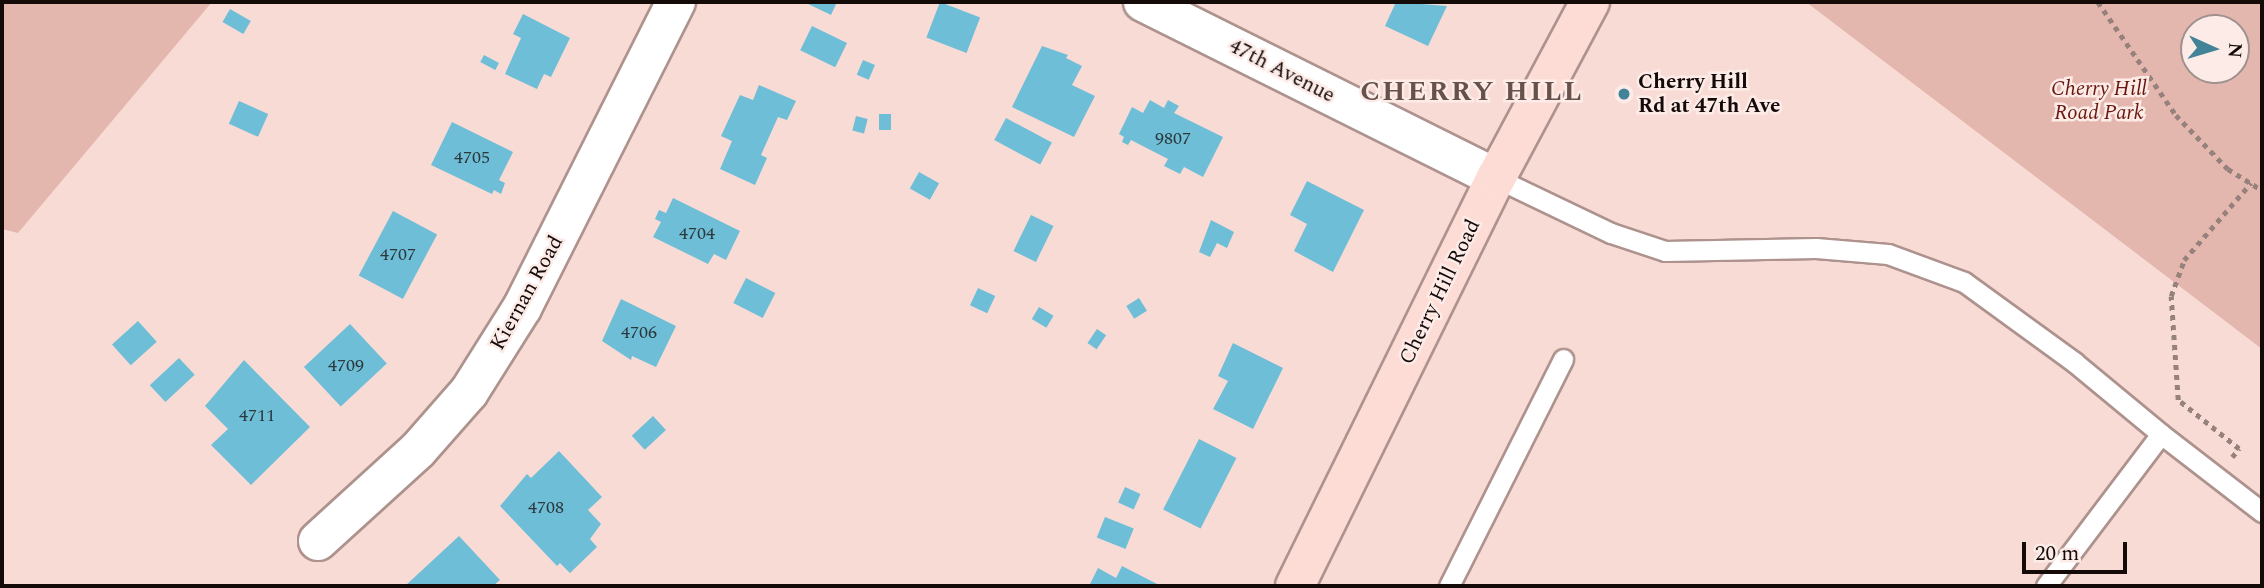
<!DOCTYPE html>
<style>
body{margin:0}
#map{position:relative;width:2264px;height:588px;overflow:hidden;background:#f8dbd5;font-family:Spectral,serif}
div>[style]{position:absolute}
.green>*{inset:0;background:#e4b7ae}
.building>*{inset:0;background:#6fbed7;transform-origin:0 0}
.path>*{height:4.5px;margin-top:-2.25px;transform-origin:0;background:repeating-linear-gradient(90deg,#96817d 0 5px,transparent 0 10px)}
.roads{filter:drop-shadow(2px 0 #ad928d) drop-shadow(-2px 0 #ad928d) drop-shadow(0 2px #ad928d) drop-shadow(0 -2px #ad928d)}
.lane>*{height:19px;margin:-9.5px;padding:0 9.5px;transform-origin:9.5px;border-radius:9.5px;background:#fff}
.street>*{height:38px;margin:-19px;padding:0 19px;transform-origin:19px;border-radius:19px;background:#fff}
.secondary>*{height:38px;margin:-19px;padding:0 19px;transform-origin:19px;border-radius:19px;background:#fedcd6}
.dots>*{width:19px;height:19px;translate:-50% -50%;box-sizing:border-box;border:4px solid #fdebe8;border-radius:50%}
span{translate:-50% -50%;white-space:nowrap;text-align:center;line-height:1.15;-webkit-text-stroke:5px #fdebe8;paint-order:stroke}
.number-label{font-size:18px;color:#2b383c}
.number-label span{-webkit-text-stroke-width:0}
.street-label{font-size:21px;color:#140b09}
.poi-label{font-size:21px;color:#140b09;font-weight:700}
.left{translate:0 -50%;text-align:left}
.park-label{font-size:21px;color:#69180e;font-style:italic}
.district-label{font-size:28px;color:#68504b;font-weight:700;letter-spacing:2px}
.frame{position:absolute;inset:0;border:4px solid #140b09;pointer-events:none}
.north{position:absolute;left:2180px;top:14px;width:70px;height:70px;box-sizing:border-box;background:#fdebe8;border:2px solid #a0918f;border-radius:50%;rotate:94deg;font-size:19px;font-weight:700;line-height:28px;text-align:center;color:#140b09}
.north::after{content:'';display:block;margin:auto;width:24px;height:32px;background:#438397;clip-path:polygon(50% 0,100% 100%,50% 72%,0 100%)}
.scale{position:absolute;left:2022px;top:542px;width:105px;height:32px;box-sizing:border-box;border:4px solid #140b09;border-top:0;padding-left:9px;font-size:21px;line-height:24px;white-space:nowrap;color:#140b09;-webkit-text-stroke:5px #fdebe8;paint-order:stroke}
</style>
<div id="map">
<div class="green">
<div style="clip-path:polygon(2px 2px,212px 2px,18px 233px,2px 229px)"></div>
<div style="clip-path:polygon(evenodd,1806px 2px,2262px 2px,2262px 349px,1806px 2px,2194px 28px,2236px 28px,2236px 70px,2194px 70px,2194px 28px)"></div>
</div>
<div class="building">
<div style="clip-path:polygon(804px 2px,837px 2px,831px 15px)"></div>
<div style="left:940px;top:2px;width:43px;height:38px;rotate:21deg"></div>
<div style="clip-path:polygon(1396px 2px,1447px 6px,1428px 46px,1385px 26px)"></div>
<div style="left:230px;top:9px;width:24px;height:15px;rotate:30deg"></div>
<div style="clip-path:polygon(523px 14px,570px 38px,551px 77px,544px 74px,537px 89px,505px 74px,521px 38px,513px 34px)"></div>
<div style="left:812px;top:26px;width:39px;height:27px;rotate:26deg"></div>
<div style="clip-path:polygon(1042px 46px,1068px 55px,1066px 58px,1082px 66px,1072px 85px,1095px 96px,1074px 137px,1012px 107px)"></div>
<div style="left:484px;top:55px;width:17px;height:8px;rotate:28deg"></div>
<div style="left:863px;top:60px;width:13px;height:16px;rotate:23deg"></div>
<div style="clip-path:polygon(759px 85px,796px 101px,787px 120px,778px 117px,761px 155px,767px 158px,755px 185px,720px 169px,732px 141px,721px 136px,740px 95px,753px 100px)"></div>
<div style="clip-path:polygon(1150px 100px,1164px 108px,1168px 100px,1179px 106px,1174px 113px,1223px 137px,1203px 177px,1184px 167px,1180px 174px,1164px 166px,1168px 159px,1131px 140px,1128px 145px,1122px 142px,1124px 137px,1119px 134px,1132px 107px,1143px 113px)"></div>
<div style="left:239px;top:101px;width:32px;height:25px;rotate:24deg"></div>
<div style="left:879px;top:114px;width:12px;height:16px"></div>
<div style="left:856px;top:116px;width:12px;height:15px;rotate:14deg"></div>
<div style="left:1006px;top:118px;width:52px;height:25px;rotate:28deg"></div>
<div style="clip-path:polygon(452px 122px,513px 152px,499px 180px,505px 183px,501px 194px,494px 190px,492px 194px,431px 165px)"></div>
<div style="left:919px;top:172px;width:23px;height:19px;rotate:29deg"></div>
<div style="clip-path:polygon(1307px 181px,1364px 210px,1333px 272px,1294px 251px,1307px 224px,1290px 215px)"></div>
<div style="clip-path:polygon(673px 198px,740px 231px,726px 260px,714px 254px,708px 264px,653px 237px,661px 222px,655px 219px,659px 210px,666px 213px)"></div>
<div style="left:393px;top:211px;width:50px;height:73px;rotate:28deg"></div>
<div style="left:1031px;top:215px;width:25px;height:40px;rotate:26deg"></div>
<div style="clip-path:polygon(1211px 220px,1234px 232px,1227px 248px,1217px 243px,1210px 257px,1199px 252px)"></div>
<div style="left:746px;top:278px;width:33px;height:28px;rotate:27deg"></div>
<div style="left:978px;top:288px;width:19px;height:19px;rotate:25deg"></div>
<div style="left:1139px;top:298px;width:15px;height:15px;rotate:58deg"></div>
<div style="clip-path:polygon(621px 299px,676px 326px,656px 367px,632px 356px,631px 360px,602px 341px)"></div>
<div style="left:1039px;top:307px;width:17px;height:14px;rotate:31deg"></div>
<div style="left:138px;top:321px;width:28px;height:35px;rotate:48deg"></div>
<div style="left:350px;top:324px;width:54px;height:63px;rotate:47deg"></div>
<div style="left:1097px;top:329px;width:11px;height:17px;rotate:34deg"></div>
<div style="clip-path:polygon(1233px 343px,1283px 368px,1253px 429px,1213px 409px,1228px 381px,1218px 376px)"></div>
<div style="left:179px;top:358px;width:23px;height:40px;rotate:47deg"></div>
<div style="clip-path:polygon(244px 360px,310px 427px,251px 485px,211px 445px,228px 429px,205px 406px)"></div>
<div style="left:653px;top:416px;width:19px;height:29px;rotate:47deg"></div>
<div style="left:1199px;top:439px;width:42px;height:79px;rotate:27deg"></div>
<div style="clip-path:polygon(559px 451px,602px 497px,588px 510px,601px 524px,590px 539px,597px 547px,570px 573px,560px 563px,557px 566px,500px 506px,527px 474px,531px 478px)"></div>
<div style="left:1125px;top:487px;width:17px;height:17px;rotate:24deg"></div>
<div style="left:1105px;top:517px;width:31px;height:22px;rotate:22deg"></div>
<div style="clip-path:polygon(459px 536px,500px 580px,493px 586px,405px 586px)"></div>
<div style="clip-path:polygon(1122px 566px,1161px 586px,1089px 586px,1098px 568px,1116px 578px)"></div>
</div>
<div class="path">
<div style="left:2098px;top:2px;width:137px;rotate:55.4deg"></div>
<div style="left:2176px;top:115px;width:75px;rotate:46.1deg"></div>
<div style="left:2228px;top:169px;width:40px;rotate:32deg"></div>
<div style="left:2232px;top:457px;width:11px;rotate:-49deg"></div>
<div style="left:2239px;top:449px;width:78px;rotate:-141.2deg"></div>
<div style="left:2178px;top:400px;width:104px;rotate:-93.9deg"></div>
<div style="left:2171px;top:296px;width:38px;rotate:-70deg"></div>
<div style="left:2184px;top:260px;width:102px;rotate:-49deg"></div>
</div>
<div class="roads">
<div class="lane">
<div style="left:1496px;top:178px;width:127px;rotate:25.6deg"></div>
<div style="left:1611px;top:233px;width:57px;rotate:18.4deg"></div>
<div style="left:1665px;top:251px;width:151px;rotate:-1.1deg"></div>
<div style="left:1816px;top:248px;width:72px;rotate:4.8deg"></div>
<div style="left:1888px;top:254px;width:81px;rotate:20.2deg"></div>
<div style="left:1964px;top:282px;width:136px;rotate:36deg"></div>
<div style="left:2074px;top:362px;width:113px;rotate:39.6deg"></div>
<div style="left:2161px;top:434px;width:191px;rotate:127.1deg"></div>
<div style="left:2161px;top:434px;width:128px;rotate:37.7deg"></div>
<div style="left:1449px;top:586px;width:254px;rotate:-63.3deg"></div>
</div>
<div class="street">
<div style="left:1143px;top:2px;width:394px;rotate:26.5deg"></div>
<div style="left:318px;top:541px;width:135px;rotate:-42.3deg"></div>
<div style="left:418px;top:450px;width:77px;rotate:-48.7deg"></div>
<div style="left:469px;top:392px;width:99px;rotate:-57.8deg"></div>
<div style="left:522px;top:308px;width:343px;rotate:-63.3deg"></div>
</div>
<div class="secondary">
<div style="left:1295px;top:586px;width:455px;rotate:-63.8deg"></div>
<div style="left:1496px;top:178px;width:200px;rotate:-61.9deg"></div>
</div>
</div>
<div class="dots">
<div style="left:1624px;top:94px;background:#438397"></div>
</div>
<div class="number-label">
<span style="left:1173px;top:139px">9807</span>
<span style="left:472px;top:158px">4705</span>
<span style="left:697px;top:234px">4704</span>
<span style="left:398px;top:255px">4707</span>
<span style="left:639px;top:333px">4706</span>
<span style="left:346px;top:366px">4709</span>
<span style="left:257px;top:416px">4711</span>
<span style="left:546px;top:508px">4708</span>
</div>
<div class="street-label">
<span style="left:1282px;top:71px;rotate:27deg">47th Avenue</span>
<span style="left:1440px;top:292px;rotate:-64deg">Cherry Hill Road</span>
<span style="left:527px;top:293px;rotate:-61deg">Kiernan Road</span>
</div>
<div class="poi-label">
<span class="left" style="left:1638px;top:94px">Cherry Hill<br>Rd at 47th Ave</span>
</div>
<div class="park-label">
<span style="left:2099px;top:101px">Cherry Hill<br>Road Park</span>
</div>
<div class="district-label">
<span style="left:1472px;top:92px">CHERRY HILL</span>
</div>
<div class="frame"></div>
<div class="north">N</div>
<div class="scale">20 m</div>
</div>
